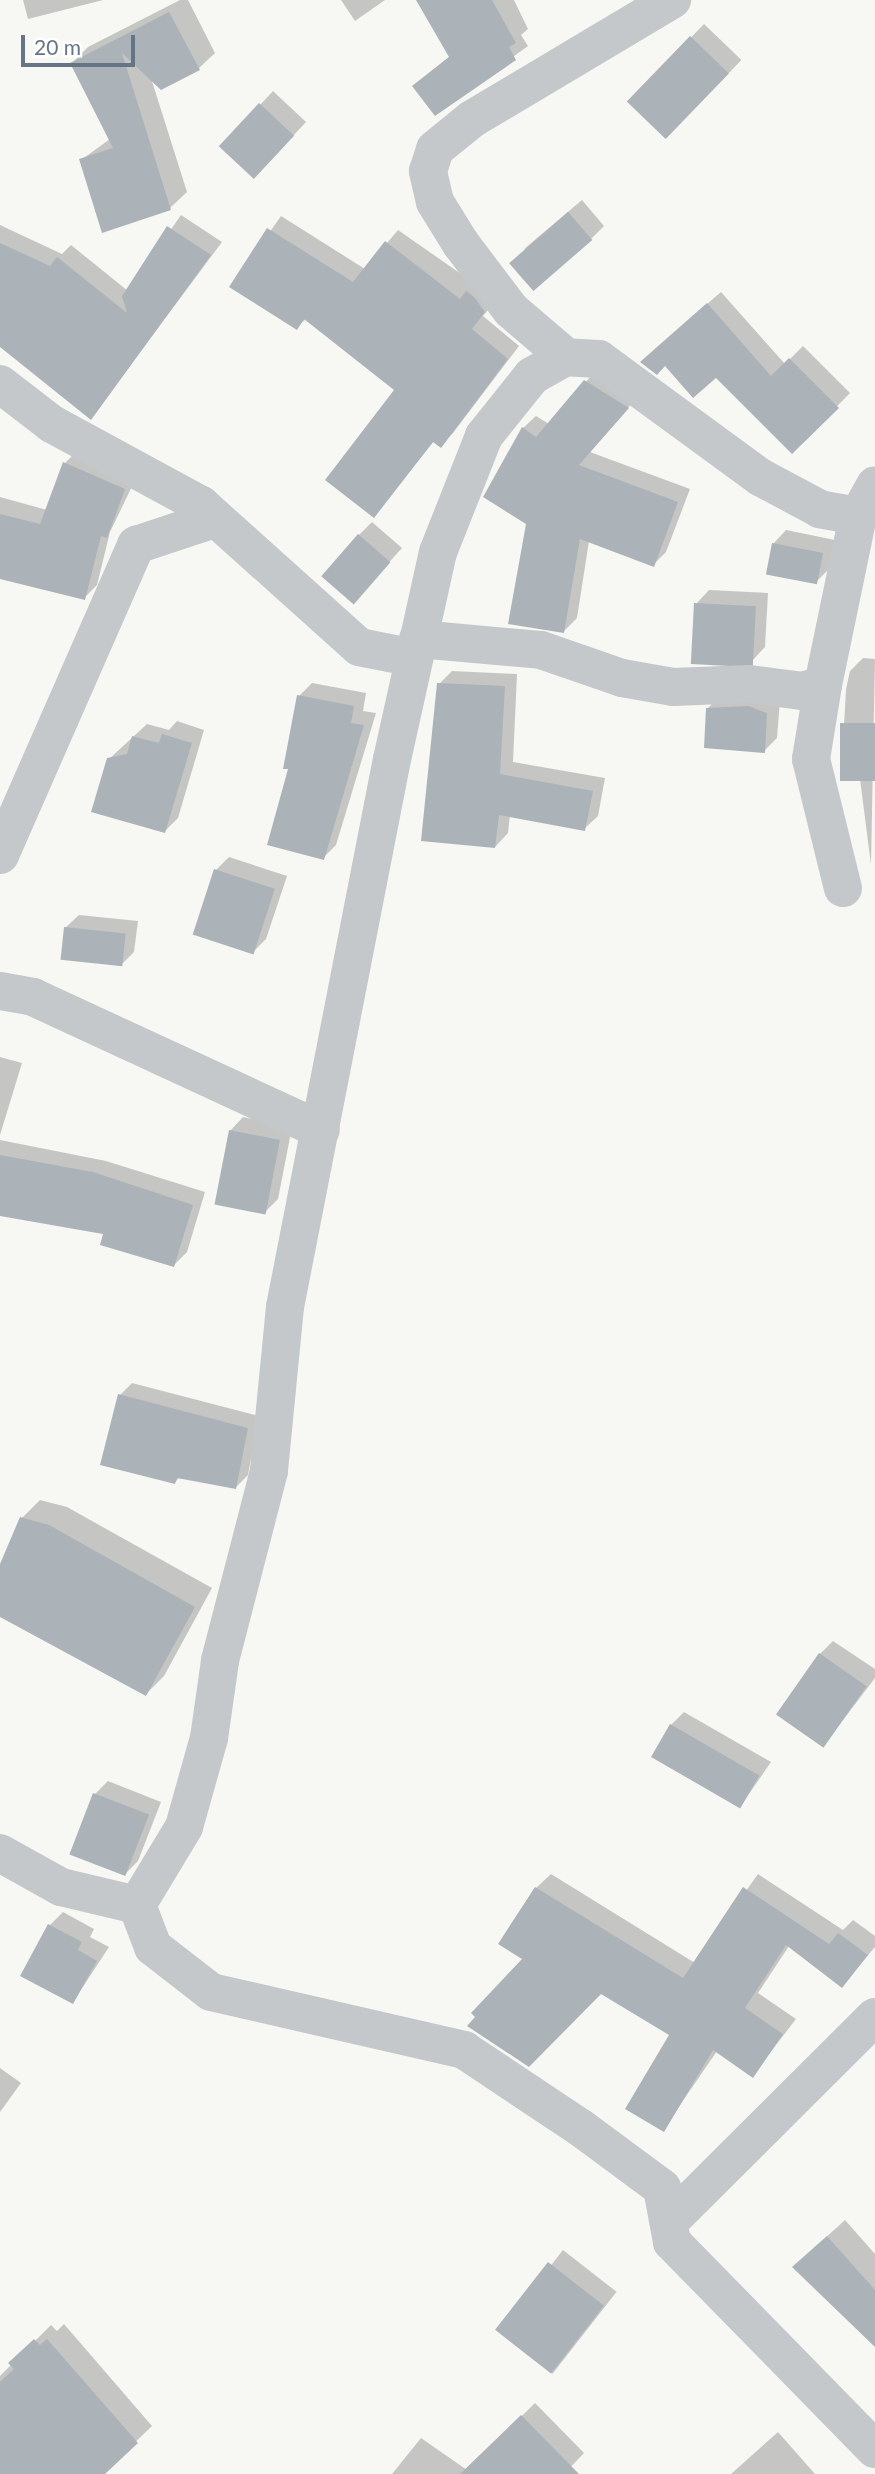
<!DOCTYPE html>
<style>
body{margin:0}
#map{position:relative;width:875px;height:2474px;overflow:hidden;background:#f7f7f4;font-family:Lato,sans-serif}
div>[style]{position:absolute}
.shadow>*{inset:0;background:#0003;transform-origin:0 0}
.building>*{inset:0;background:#abb3b9;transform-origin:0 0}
.street>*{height:38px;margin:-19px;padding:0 19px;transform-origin:19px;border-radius:19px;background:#c4c8cb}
span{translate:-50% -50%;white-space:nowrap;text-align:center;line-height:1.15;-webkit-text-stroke:7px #fff;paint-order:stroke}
.scale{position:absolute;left:21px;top:35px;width:114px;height:32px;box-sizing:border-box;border:4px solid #657586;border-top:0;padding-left:9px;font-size:21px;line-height:24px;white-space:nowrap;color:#657586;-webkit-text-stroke:5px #fff;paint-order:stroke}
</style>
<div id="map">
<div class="shadow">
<div style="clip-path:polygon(23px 0,103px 0,28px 19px)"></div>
<div style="clip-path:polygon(180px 0,188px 0,215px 53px,198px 69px,151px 78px,187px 192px,170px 208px,81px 160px,110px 139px,72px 63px,88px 47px)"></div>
<div style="clip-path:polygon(341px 0,385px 0,355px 21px)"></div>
<div style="clip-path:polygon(418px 0,514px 0,528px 29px,521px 35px,528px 46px,436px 113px,414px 86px,450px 56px)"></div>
<div style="left:704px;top:24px;width:52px;height:107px;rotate:44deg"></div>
<div style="clip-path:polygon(273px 91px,306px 122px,267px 164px,222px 146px)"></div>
<div style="clip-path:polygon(582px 200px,604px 226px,591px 239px,524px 249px)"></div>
<div style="clip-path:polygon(181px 215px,222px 242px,91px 418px,0 345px,0 225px,62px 254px,71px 245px,128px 291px)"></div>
<div style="clip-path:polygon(281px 216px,365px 269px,398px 230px,497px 299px,483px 316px,519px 346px,453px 433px,440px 446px,434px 441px,374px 515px,397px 389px,306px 319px,297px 327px,232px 286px)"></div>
<div style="clip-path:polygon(721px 292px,785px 364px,803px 346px,850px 393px,792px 452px,716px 376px,655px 349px)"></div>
<div style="clip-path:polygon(598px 368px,640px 394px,590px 452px,690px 489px,666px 552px,653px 565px,589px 541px,577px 618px,564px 631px,528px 524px,523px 428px,536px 416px,549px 424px)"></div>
<div style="clip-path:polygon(78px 450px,137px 476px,110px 532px,97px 585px,84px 598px,0 577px,0 497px,47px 510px,65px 463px)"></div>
<div style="clip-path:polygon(372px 522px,402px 548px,365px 589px,359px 535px)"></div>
<div style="clip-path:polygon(786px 530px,835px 540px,829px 569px,816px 582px,773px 544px)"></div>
<div style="clip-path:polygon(709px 590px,768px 593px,765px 647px,752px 661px,696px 604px)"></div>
<div style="clip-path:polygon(863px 658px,875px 659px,871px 865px,860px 779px,841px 779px,846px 689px,850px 671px)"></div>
<div style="clip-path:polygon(452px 671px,517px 674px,513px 762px,605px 778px,598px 816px,584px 829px,510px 815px,508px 833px,495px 847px,439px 684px)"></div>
<div style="clip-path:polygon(312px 683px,366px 693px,363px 711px,376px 713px,336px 845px,323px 858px,290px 768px,299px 696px)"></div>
<div style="clip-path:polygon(721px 695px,780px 700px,777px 738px,764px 751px,708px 708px)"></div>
<div style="clip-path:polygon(177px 721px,204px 730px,178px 818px,165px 831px,109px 759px,147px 724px,169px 730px)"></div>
<div style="clip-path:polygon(229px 857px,287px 876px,266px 939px,253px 952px,216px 870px)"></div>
<div style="clip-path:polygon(79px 915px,138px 921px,134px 952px,121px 965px,65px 928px)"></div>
<div style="clip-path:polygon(0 1057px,22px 1063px,0 1135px)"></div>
<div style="clip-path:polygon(243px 1117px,292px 1127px,278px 1199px,265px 1212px,230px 1131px)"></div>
<div style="clip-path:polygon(0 1140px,106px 1161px,205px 1192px,187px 1252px,174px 1265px,105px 1233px,0 1203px)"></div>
<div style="clip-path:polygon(132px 1383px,259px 1416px,248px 1475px,236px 1487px,180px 1477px,175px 1482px,120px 1395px)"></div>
<div style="clip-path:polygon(40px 1500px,67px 1507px,212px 1588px,164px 1676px,146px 1694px,0 1615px,0 1580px,22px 1518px)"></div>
<div style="clip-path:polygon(833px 1641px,875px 1669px,875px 1678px,824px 1745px,820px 1654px)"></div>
<div style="clip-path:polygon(684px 1712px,771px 1762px,740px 1807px,671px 1725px)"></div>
<div style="clip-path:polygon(108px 1781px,161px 1802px,138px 1861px,125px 1874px,95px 1794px)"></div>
<div style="clip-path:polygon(551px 1874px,695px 1963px,758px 1874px,843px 1930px,853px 1920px,875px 1936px,875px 1947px,842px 1986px,789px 1946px,758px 1993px,796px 2019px,753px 2075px,717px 2051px,663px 2130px,671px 2034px,601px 1992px,524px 1959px,536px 1888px)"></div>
<div style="clip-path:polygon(63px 1912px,94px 1929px,90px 1937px,109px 1947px,73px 2002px,50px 1925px)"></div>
<div style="clip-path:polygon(0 2068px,21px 2083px,0 2112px)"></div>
<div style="clip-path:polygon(845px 2220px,875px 2254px,875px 2345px,812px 2250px)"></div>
<div style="left:563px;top:2250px;width:68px;height:104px;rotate:38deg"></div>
<div style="clip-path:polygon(64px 2324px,152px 2426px,102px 2474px,0 2474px,0 2376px,51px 2325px,57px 2331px)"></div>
<div style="clip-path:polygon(535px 2403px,584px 2453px,564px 2474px,392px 2474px,421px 2438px,467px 2470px)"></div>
<div style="clip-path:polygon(778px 2432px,815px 2474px,731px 2474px)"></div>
</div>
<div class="building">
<div style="clip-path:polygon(416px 0,492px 0,516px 43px,509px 47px,516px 60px,435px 116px,412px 86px,449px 57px)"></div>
<div style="clip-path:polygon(169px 12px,200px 70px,161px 90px,122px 53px,171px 210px,102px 233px,79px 159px,113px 148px,70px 63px)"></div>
<div style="left:690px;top:36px;width:54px;height:91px;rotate:44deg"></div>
<div style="left:259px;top:103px;width:48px;height:59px;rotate:43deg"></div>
<div style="left:568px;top:212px;width:37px;height:78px;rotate:49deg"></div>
<div style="clip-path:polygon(167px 226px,211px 255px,91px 420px,0 347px,0 243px,50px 266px,57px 257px,127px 313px,122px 296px)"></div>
<div style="clip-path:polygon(267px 228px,353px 282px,385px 241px,460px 299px,466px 291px,474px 297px,485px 312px,472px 329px,508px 359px,441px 448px,433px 442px,374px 518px,325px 480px,394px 390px,304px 319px,297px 330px,229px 287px)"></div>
<div style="clip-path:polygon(707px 303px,771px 376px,789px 358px,839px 408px,792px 454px,716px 378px,693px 398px,665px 366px,657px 375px,640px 362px)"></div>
<div style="clip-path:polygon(584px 380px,629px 408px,579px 465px,678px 502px,654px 567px,580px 539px,564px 633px,508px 624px,526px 524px,483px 497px,522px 427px,536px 437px)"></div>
<div style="clip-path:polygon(63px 462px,125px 489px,107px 538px,101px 536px,85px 600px,0 579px,0 514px,40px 524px)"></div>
<div style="left:358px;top:534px;width:43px;height:56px;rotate:41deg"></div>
<div style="left:772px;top:543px;width:52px;height:32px;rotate:11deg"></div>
<div style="left:694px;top:603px;width:62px;height:61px;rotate:3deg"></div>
<div style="clip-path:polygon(437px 683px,505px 686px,500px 774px,593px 791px,585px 831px,499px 815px,495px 848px,421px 841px)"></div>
<div style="clip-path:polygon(297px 695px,354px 706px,351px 723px,364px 725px,324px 860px,267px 845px,288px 769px,283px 769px)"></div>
<div style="clip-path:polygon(748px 706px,767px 713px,765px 753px,704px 748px,706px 708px)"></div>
<div style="left:840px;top:723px;width:35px;height:58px"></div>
<div style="clip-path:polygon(162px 734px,192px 743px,165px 833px,91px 812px,107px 758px,127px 754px,132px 736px,159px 743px)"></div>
<div style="left:214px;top:869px;width:64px;height:69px;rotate:18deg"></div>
<div style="left:64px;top:927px;width:62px;height:33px;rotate:6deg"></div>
<div style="left:229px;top:1130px;width:52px;height:76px;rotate:11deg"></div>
<div style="clip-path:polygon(0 1155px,93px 1172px,193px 1205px,174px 1267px,100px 1245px,103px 1234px,0 1216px)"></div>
<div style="clip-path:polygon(118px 1394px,248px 1428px,236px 1489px,177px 1478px,175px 1484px,100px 1465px)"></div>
<div style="clip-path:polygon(20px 1517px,49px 1525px,195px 1607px,146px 1696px,0 1617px,0 1564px)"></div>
<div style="left:819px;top:1653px;width:58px;height:75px;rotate:35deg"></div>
<div style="left:670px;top:1724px;width:103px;height:38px;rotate:30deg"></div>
<div style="left:93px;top:1793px;width:60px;height:66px;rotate:21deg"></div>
<div style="clip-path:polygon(535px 1887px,683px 1978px,743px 1887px,829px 1944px,838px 1933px,868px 1955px,842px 1988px,786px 1945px,745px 2008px,783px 2034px,753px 2078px,713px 2050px,664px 2132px,625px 2109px,669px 2035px,601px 1994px,529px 2067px,467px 2026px,475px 2017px,471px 2013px,522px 1959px,498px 1944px)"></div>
<div style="clip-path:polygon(48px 1924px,82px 1942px,78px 1950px,97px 1961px,73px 2004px,20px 1976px)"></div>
<div style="clip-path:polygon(827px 2236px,875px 2290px,875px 2347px,792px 2267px)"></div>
<div style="left:548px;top:2262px;width:71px;height:86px;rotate:38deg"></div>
<div style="clip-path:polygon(34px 2339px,40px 2345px,47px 2339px,138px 2443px,105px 2474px,0 2474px,0 2382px,14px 2369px,8px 2363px)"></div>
<div style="clip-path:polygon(521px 2415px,579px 2474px,460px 2474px)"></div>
</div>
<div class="street">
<div style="left:566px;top:357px;width:72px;rotate:-139.5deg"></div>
<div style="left:511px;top:310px;width:83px;rotate:-127.1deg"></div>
<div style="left:461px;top:244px;width:49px;rotate:-121.8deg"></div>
<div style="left:435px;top:202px;width:32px;rotate:-103deg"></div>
<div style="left:428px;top:171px;width:23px;rotate:-72deg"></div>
<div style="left:435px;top:149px;width:48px;rotate:-39deg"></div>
<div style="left:472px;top:119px;width:233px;rotate:-30.8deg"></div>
<div style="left:0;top:384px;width:66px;rotate:37.6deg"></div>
<div style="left:52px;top:424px;width:170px;rotate:28.5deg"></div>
<div style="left:201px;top:505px;width:212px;rotate:41.9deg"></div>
<div style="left:359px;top:647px;width:56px;rotate:11.3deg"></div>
<div style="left:858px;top:516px;width:39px;rotate:-170deg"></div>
<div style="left:820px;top:509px;width:68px;rotate:-151.9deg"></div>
<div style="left:760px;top:477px;width:200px;rotate:-143.8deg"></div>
<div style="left:599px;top:359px;width:33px;rotate:-177deg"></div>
<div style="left:566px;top:357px;width:39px;rotate:151deg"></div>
<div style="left:532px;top:376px;width:77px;rotate:128.7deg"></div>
<div style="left:484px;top:436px;width:125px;rotate:111.6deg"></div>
<div style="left:438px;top:552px;width:212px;rotate:102.5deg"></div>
<div style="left:392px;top:759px;width:558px;rotate:101.05deg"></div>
<div style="left:285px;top:1307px;width:165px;rotate:95.6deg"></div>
<div style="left:269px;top:1471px;width:196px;rotate:104.5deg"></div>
<div style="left:220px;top:1661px;width:78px;rotate:98.1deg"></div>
<div style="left:209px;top:1738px;width:92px;rotate:105.7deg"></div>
<div style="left:184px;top:1827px;width:91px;rotate:121.1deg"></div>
<div style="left:137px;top:1905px;width:45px;rotate:69.1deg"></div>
<div style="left:153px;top:1947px;width:73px;rotate:37.8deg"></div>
<div style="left:211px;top:1992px;width:260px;rotate:12.9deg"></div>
<div style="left:464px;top:2050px;width:141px;rotate:33.7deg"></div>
<div style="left:581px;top:2128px;width:101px;rotate:36.5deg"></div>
<div style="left:662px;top:2188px;width:55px;rotate:79.5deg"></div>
<div style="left:672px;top:2242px;width:290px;rotate:45.6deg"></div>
<div style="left:418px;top:639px;width:123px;rotate:5.1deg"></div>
<div style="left:541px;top:650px;width:86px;rotate:19.1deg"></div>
<div style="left:622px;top:678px;width:52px;rotate:10deg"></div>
<div style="left:673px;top:687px;width:76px;rotate:-2.3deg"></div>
<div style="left:749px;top:684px;width:53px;rotate:7.5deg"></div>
<div style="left:802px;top:691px;width:22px;rotate:-16deg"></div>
<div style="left:823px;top:685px;width:173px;rotate:-78.3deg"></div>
<div style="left:858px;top:516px;width:35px;rotate:-61deg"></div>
<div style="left:823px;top:685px;width:75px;rotate:99.2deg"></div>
<div style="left:811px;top:759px;width:133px;rotate:76.1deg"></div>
<div style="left:0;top:855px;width:339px;rotate:-66.3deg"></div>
<div style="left:136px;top:545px;width:70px;rotate:-18.4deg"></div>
<div style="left:202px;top:523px;width:18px;rotate:-93deg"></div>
<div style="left:0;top:991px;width:34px;rotate:10deg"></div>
<div style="left:33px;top:997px;width:317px;rotate:24.8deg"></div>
<div style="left:0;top:1853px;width:70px;rotate:29.1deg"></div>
<div style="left:61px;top:1887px;width:78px;rotate:13.3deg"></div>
<div style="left:670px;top:2221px;width:289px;rotate:-44.9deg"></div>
</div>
<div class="scale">20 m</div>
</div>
